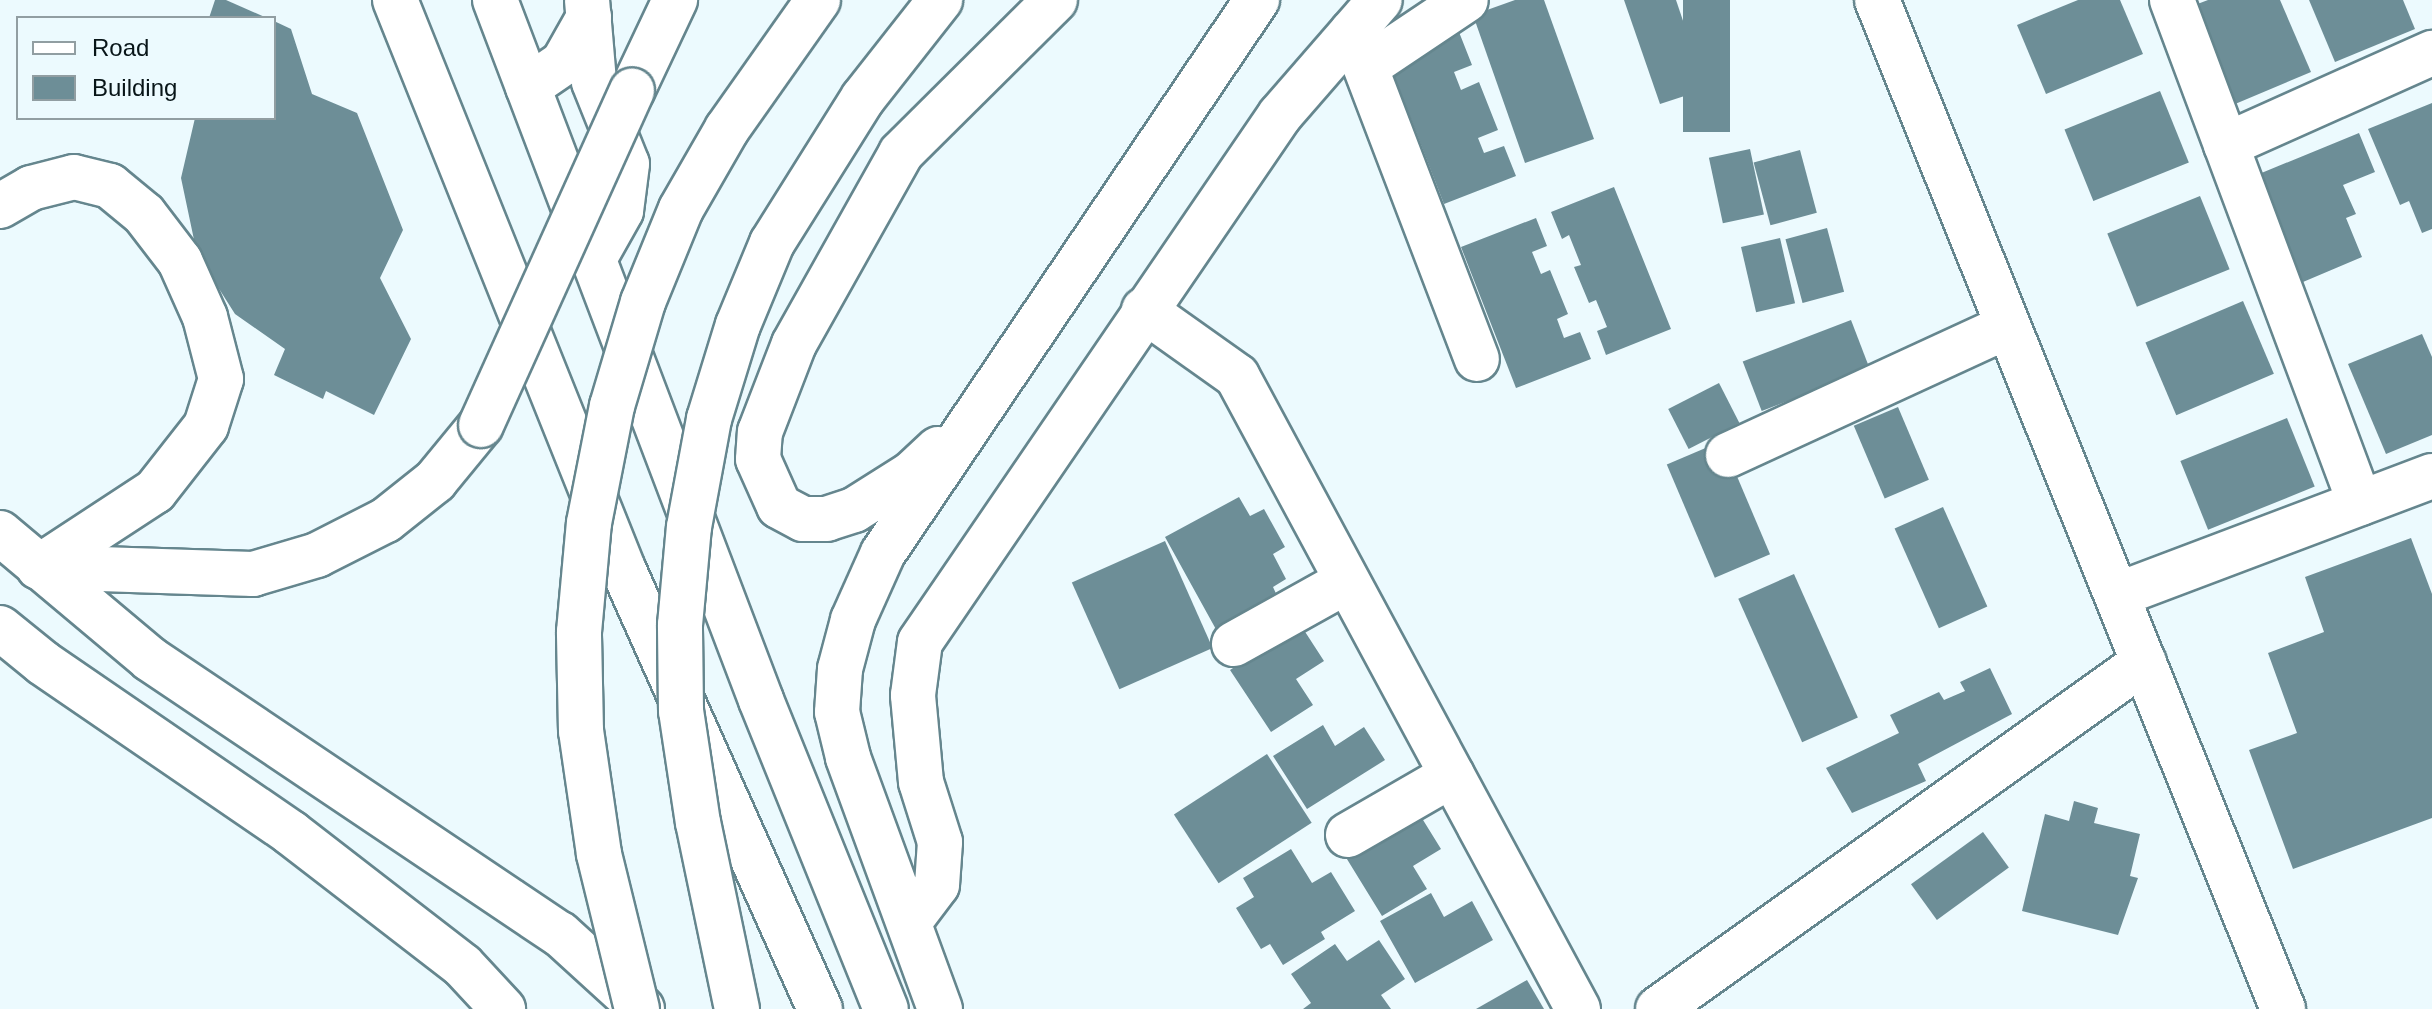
<!DOCTYPE html>
<style>
body{margin:0}
#map{position:relative;width:2432px;height:1009px;overflow:hidden;background:#ecfafe;font-family:Helvetica,sans-serif}
div>[style]{position:absolute}
.building>*{inset:0;background:#6d8e97;transform-origin:0 0}
.roads{filter:drop-shadow(2px 0 #65868e) drop-shadow(-2px 0 #65868e) drop-shadow(0 2px #65868e) drop-shadow(0 -2px #65868e)}
.minor>*{height:44px;margin:-22px;padding:0 22px;transform-origin:22px;border-radius:22px;background:#fff}
.major>*{height:44px;margin:-22px;padding:0 22px;transform-origin:22px;border-radius:22px;background:#fff}
.highway>*{height:44px;margin:-22px;padding:0 22px;transform-origin:22px;border-radius:22px;background:#fff}
.bridges{filter:drop-shadow(2px 0 #65868e) drop-shadow(-2px 0 #65868e) drop-shadow(0 2px #65868e) drop-shadow(0 -2px #65868e)}
.highway-bridge>*{height:44px;margin:-22px;padding:0 22px;transform-origin:22px;border-radius:22px;background:#fff}
span{translate:-50% -50%;white-space:nowrap;text-align:center;line-height:1.15;-webkit-text-stroke:7px #ecfafe;paint-order:stroke}
.legend{position:absolute;left:16px;top:16px;width:260px;height:104px;box-sizing:border-box;background:#ecfafe;border:2px solid #919ea2;margin:0;padding:10px 14px;list-style:none;font-size:24px;color:#081518}
.legend li{display:flex;align-items:center;gap:16px;height:40px}
.legend b{width:40px;border:2px solid #919ea2}
</style>
<div id="map">
<div class="building">
<div style="clip-path:polygon(215px 0,226px 0,267px 18px,209px 18px)"></div>
<div style="clip-path:polygon(1515px 0,1544px 0,1594px 139px,1525px 163px,1473px 15px)"></div>
<div style="clip-path:polygon(1624px 0,1676px 0,1706px 89px,1660px 104px)"></div>
<div style="left:1683px;top:0;width:47px;height:132px"></div>
<div style="clip-path:polygon(2078px 0,2120px 0,2143px 54px,2046px 94px,2017px 25px)"></div>
<div style="clip-path:polygon(2208px 0,2280px 0,2311px 72px,2228px 107px,2187px 8px)"></div>
<div style="clip-path:polygon(2309px 0,2403px 0,2415px 29px,2335px 62px)"></div>
<div style="clip-path:polygon(274px 21px,291px 29px,312px 94px,357px 113px,403px 230px,380px 278px,411px 339px,374px 415px,326px 391px,323px 399px,274px 375px,285px 349px,235px 314px,197px 254px,181px 178px,195px 118px,274px 118px)"></div>
<div style="clip-path:polygon(1459px 32px,1472px 65px,1454px 72px,1461px 90px,1479px 82px,1498px 130px,1478px 138px,1484px 153px,1504px 146px,1516px 176px,1444px 204px,1388px 60px)"></div>
<div style="left:2160px;top:91px;width:77px;height:103px;rotate:68deg"></div>
<div style="clip-path:polygon(2432px 103px,2432px 229px,2422px 233px,2409px 201px,2400px 205px,2368px 129px)"></div>
<div style="clip-path:polygon(2359px 133px,2375px 172px,2343px 185px,2356px 214px,2346px 218px,2362px 257px,2303px 282px,2259px 174px)"></div>
<div style="left:1750px;top:149px;width:67px;height:42px;rotate:78deg"></div>
<div style="left:1800px;top:150px;width:65px;height:48px;rotate:75deg"></div>
<div style="clip-path:polygon(1614px 187px,1671px 329px,1606px 355px,1597px 331px,1607px 327px,1596px 300px,1589px 303px,1574px 267px,1581px 265px,1569px 235px,1562px 239px,1551px 212px)"></div>
<div style="left:2200px;top:196px;width:79px;height:100px;rotate:68deg"></div>
<div style="clip-path:polygon(1536px 218px,1547px 246px,1532px 252px,1541px 274px,1550px 270px,1568px 314px,1557px 319px,1564px 338px,1580px 332px,1591px 359px,1516px 388px,1461px 247px)"></div>
<div style="left:1827px;top:228px;width:66px;height:43px;rotate:75deg"></div>
<div style="left:1780px;top:238px;width:67px;height:40px;rotate:77deg"></div>
<div style="left:2243px;top:301px;width:79px;height:106px;rotate:67deg"></div>
<div style="left:1851px;top:320px;width:53px;height:116px;rotate:69deg"></div>
<div style="clip-path:polygon(2422px 334px,2432px 357px,2432px 435px,2386px 454px,2348px 364px)"></div>
<div style="left:1719px;top:383px;width:45px;height:57px;rotate:63deg"></div>
<div style="left:1898px;top:407px;width:79px;height:48px;rotate:67deg"></div>
<div style="left:2287px;top:418px;width:74px;height:115px;rotate:68deg"></div>
<div style="left:1722px;top:441px;width:123px;height:60px;rotate:67deg"></div>
<div style="clip-path:polygon(1239px 497px,1250px 516px,1264px 509px,1285px 547px,1273px 554px,1286px 579px,1273px 587px,1279px 600px,1218px 633px,1165px 537px)"></div>
<div style="left:1943px;top:507px;width:109px;height:53px;rotate:66deg"></div>
<div style="clip-path:polygon(2411px 538px,2432px 594px,2432px 818px,2293px 869px,2249px 750px,2297px 733px,2268px 653px,2324px 632px,2305px 577px)"></div>
<div style="left:1165px;top:541px;width:117px;height:102px;rotate:66deg"></div>
<div style="left:1794px;top:574px;width:157px;height:61px;rotate:66deg"></div>
<div style="clip-path:polygon(1300px 624px,1324px 661px,1296px 679px,1313px 705px,1271px 732px,1230px 670px)"></div>
<div style="clip-path:polygon(1990px 668px,2012px 714px,1918px 764px,1926px 781px,1852px 813px,1826px 768px,1899px 733px,1890px 715px,1939px 692px,1944px 700px,1965px 691px,1960px 682px)"></div>
<div style="clip-path:polygon(1323px 725px,1335px 746px,1364px 727px,1385px 760px,1307px 809px,1273px 756px)"></div>
<div style="left:1267px;top:754px;width:82px;height:111px;rotate:57deg"></div>
<div style="clip-path:polygon(2074px 801px,2098px 808px,2094px 823px,2140px 834px,2130px 876px,2138px 878px,2118px 935px,2022px 911px,2045px 814px,2069px 821px)"></div>
<div style="clip-path:polygon(1415px 807px,1441px 849px,1413px 866px,1427px 889px,1382px 916px,1342px 851px)"></div>
<div style="left:1983px;top:832px;width:44px;height:89px;rotate:54deg"></div>
<div style="clip-path:polygon(1291px 849px,1312px 883px,1331px 872px,1355px 911px,1321px 932px,1325px 939px,1283px 965px,1270px 944px,1261px 949px,1236px 908px,1254px 897px,1243px 878px)"></div>
<div style="clip-path:polygon(1431px 893px,1444px 917px,1472px 901px,1493px 940px,1415px 983px,1380px 921px)"></div>
<div style="clip-path:polygon(1379px 940px,1405px 979px,1381px 995px,1391px 1009px,1303px 1009px,1311px 1003px,1291px 974px,1335px 944px,1347px 961px)"></div>
<div style="clip-path:polygon(1527px 980px,1544px 1009px,1476px 1009px)"></div>
</div>
<div class="roads">
<div class="minor">
<div style="left:587px;top:0;width:82px;rotate:85.1deg"></div>
<div style="left:594px;top:82px;width:88px;rotate:68.1deg"></div>
<div style="left:627px;top:164px;width:47px;rotate:97.3deg"></div>
<div style="left:621px;top:211px;width:55px;rotate:119.4deg"></div>
<div style="left:2172px;top:0;width:537px;rotate:69.51deg"></div>
<div style="left:1352px;top:32px;width:350px;rotate:69.1deg"></div>
<div style="left:1366px;top:67px;width:120px;rotate:-33.8deg"></div>
<div style="left:528px;top:87px;width:42px;rotate:-34.4deg"></div>
<div style="left:563px;top:63px;width:53px;rotate:-60.5deg"></div>
<div style="left:2226px;top:145px;width:226px;rotate:-24.1deg"></div>
<div style="left:0;top:206px;width:36px;rotate:-30deg"></div>
<div style="left:31px;top:188px;width:44px;rotate:-14.3deg"></div>
<div style="left:74px;top:177px;width:37px;rotate:14deg"></div>
<div style="left:110px;top:186px;width:44px;rotate:39.5deg"></div>
<div style="left:144px;top:214px;width:59px;rotate:52.5deg"></div>
<div style="left:180px;top:261px;width:61px;rotate:65.9deg"></div>
<div style="left:205px;top:317px;width:64px;rotate:75.5deg"></div>
<div style="left:221px;top:379px;width:49px;rotate:107.7deg"></div>
<div style="left:206px;top:426px;width:83px;rotate:128.1deg"></div>
<div style="left:155px;top:491px;width:139px;rotate:146.8deg"></div>
<div style="left:1144px;top:310px;width:114px;rotate:35.4deg"></div>
<div style="left:1237px;top:376px;width:719px;rotate:61.69deg"></div>
<div style="left:1728px;top:455px;width:308px;rotate:-24.7deg"></div>
<div style="left:2117px;top:595px;width:337px;rotate:-20.7deg"></div>
<div style="left:1234px;top:644px;width:129px;rotate:-29.1deg"></div>
<div style="left:1348px;top:835px;width:120px;rotate:-30deg"></div>
<div style="left:909px;top:922px;width:46px;rotate:-52.9deg"></div>
<div style="left:937px;top:885px;width:43px;rotate:-86deg"></div>
<div style="left:940px;top:842px;width:63px;rotate:-107.6deg"></div>
<div style="left:921px;top:782px;width:87px;rotate:-95.3deg"></div>
<div style="left:913px;top:695px;width:53px;rotate:-82.5deg"></div>
<div style="left:920px;top:642px;width:638px;rotate:-55.66deg"></div>
<div style="left:1280px;top:115px;width:152px;rotate:-49deg"></div>
<div style="left:1658px;top:1009px;width:597px;rotate:-35.53deg"></div>
</div>
<div class="major">
<div style="left:1877px;top:0;width:1088px;rotate:68.08deg"></div>
</div>
<div class="highway">
<div style="left:395px;top:0;width:615px;rotate:68.15deg"></div>
<div style="left:624px;top:571px;width:480px;rotate:65.9deg"></div>
<div style="left:495px;top:0;width:749px;rotate:69.19deg"></div>
<div style="left:761px;top:700px;width:333px;rotate:68deg"></div>
<div style="left:632px;top:91px;width:101px;rotate:-64.7deg"></div>
<div style="left:938px;top:449px;width:37px;rotate:137deg"></div>
<div style="left:911px;top:474px;width:67px;rotate:147.7deg"></div>
<div style="left:854px;top:510px;width:28px;rotate:162deg"></div>
<div style="left:827px;top:519px;width:24px;rotate:180deg"></div>
<div style="left:803px;top:519px;width:27px;rotate:-152deg"></div>
<div style="left:779px;top:506px;width:51px;rotate:-114.1deg"></div>
<div style="left:758px;top:459px;width:27px;rotate:-86deg"></div>
<div style="left:760px;top:432px;width:94px;rotate:-68.9deg"></div>
<div style="left:794px;top:344px;width:219px;rotate:-60.7deg"></div>
<div style="left:901px;top:153px;width:217px;rotate:-44.8deg"></div>
<div style="left:0;top:533px;width:196px;rotate:40deg"></div>
<div style="left:150px;top:659px;width:494px;rotate:33.9deg"></div>
<div style="left:560px;top:934px;width:111px;rotate:42.4deg"></div>
<div style="left:39px;top:567px;width:214px;rotate:1.9deg"></div>
<div style="left:253px;top:574px;width:67px;rotate:-16.5deg"></div>
<div style="left:317px;top:555px;width:77px;rotate:-26.9deg"></div>
<div style="left:386px;top:520px;width:63px;rotate:-38.5deg"></div>
<div style="left:435px;top:481px;width:72px;rotate:-50.6deg"></div>
<div style="left:0;top:628px;width:55px;rotate:39.1deg"></div>
<div style="left:43px;top:663px;width:301px;rotate:34.4deg"></div>
<div style="left:291px;top:833px;width:217px;rotate:37.7deg"></div>
<div style="left:463px;top:966px;width:59px;rotate:47.1deg"></div>
<div style="left:940px;top:1009px;width:268px;rotate:-110.1deg"></div>
<div style="left:848px;top:757px;width:46px;rotate:-103.7deg"></div>
<div style="left:837px;top:712px;width:43px;rotate:-86deg"></div>
<div style="left:840px;top:669px;width:51px;rotate:-75.1deg"></div>
<div style="left:853px;top:620px;width:73px;rotate:-65.9deg"></div>
<div style="left:883px;top:553px;width:668px;rotate:-55.93deg"></div>
</div>
</div>
<div class="bridges">
<div class="highway-bridge">
<div style="left:481px;top:425px;width:367px;rotate:-65.7deg"></div>
<div style="left:637px;top:1009px;width:160px;rotate:-103.8deg"></div>
<div style="left:599px;top:854px;width:124px;rotate:-98.3deg"></div>
<div style="left:581px;top:731px;width:99px;rotate:-91.2deg"></div>
<div style="left:579px;top:632px;width:109px;rotate:-84.8deg"></div>
<div style="left:589px;top:523px;width:119px;rotate:-78.9deg"></div>
<div style="left:612px;top:406px;width:109px;rotate:-73.4deg"></div>
<div style="left:643px;top:302px;width:100px;rotate:-67.8deg"></div>
<div style="left:681px;top:209px;width:92px;rotate:-60.1deg"></div>
<div style="left:727px;top:129px;width:158px;rotate:-54.8deg"></div>
<div style="left:737px;top:1009px;width:190px;rotate:-101.8deg"></div>
<div style="left:698px;top:823px;width:113px;rotate:-98.6deg"></div>
<div style="left:681px;top:711px;width:86px;rotate:-90.7deg"></div>
<div style="left:680px;top:625px;width:98px;rotate:-84.8deg"></div>
<div style="left:689px;top:527px;width:110px;rotate:-79.5deg"></div>
<div style="left:709px;top:419px;width:98px;rotate:-72.9deg"></div>
<div style="left:738px;top:325px;width:89px;rotate:-67.5deg"></div>
<div style="left:772px;top:243px;width:171px;rotate:-57.9deg"></div>
<div style="left:863px;top:98px;width:125px;rotate:-51.8deg"></div>
</div>
</div>
<ul class="legend">
<li><b style="height:10px;background:#fff"></b>Road</li>
<li><b style="height:22px;background:#6d8e97"></b>Building</li>
</ul>
</div>
